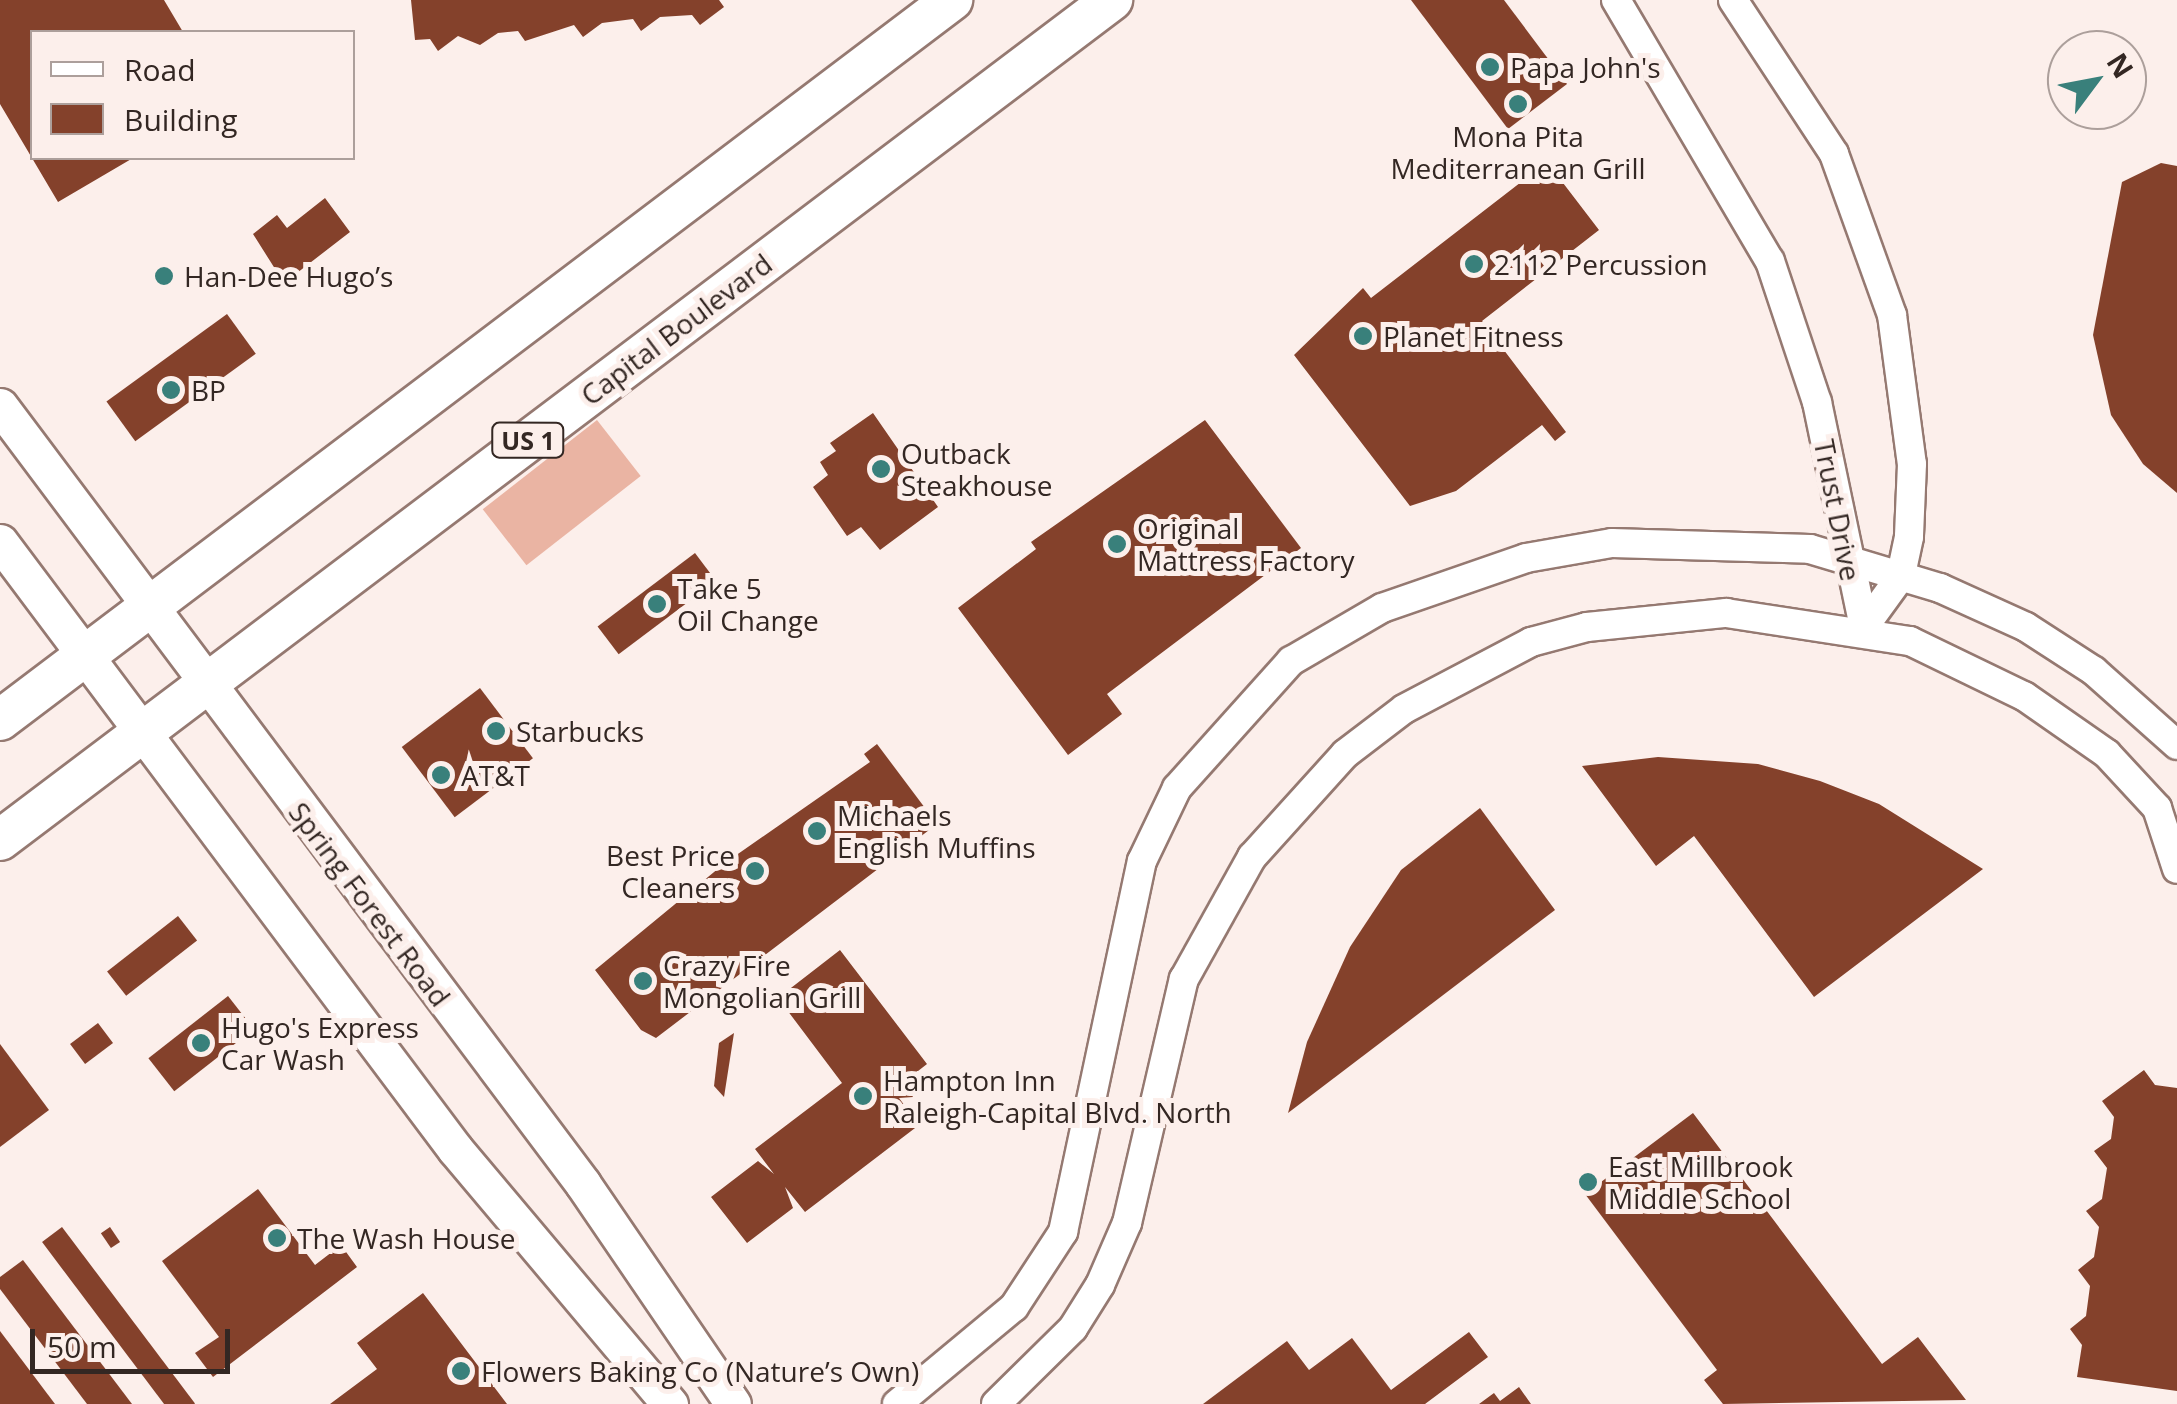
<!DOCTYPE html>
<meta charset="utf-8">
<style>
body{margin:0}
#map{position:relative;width:2177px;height:1404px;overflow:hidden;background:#fcefeb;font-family:"Open Sans",sans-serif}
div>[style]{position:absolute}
.green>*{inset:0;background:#eab4a3;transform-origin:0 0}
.building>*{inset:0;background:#84412b;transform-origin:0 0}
.roads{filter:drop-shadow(2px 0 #957971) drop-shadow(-2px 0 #957971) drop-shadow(0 2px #957971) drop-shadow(0 -2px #957971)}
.minor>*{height:28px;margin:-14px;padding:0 14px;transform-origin:14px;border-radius:14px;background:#fff}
.major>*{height:35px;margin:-17.5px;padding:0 17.5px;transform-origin:17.5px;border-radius:17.5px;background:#fff}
.highway>*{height:40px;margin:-20px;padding:0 20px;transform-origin:20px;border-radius:20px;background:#fff}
.dots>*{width:28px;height:28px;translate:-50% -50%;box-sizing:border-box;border:5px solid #fcefeb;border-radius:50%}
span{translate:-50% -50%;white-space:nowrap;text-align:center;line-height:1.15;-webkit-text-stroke:10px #fcefeb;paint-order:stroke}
.shield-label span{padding:2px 8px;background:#fcefeb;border:2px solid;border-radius:8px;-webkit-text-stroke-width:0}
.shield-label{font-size:25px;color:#332723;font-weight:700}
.poi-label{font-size:28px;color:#332723}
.left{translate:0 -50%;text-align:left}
.right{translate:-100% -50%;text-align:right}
.street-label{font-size:28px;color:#332723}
.legend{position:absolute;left:30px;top:30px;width:325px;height:130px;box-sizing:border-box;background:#fcefeb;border:2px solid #ac9f9b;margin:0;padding:12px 18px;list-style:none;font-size:30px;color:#332723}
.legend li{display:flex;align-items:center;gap:20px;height:50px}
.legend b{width:50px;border:2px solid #ac9f9b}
.north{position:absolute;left:2047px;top:30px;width:100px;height:100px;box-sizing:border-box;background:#fcefeb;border:2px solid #ac9f9b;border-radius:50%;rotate:58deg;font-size:28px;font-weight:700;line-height:40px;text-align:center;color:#332723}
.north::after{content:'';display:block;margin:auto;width:35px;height:45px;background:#39807b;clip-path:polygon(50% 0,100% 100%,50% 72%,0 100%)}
.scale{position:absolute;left:30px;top:1329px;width:200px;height:45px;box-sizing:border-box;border:5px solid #332723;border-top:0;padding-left:12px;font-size:30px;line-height:35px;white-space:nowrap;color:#332723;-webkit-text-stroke:8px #fcefeb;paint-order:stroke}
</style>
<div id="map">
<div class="green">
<div style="left:597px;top:420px;width:71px;height:145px;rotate:52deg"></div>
</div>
<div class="building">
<div style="clip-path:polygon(0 0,164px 0,183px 32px,32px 32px,32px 158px,133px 158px,58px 202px,0 104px)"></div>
<div style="clip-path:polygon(411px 0,719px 0,724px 7px,700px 25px,692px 15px,660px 17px,641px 31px,633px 19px,602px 23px,583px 37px,574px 25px,525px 41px,518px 31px,498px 33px,480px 45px,458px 36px,438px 51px,430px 39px,415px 40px)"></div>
<div style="clip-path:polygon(1411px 0,1504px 0,1567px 84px,1508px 129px)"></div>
<div style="clip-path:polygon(1547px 162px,1599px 230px,1482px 321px,1566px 432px,1555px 441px,1542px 425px,1456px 491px,1410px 506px,1294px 355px,1363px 288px,1371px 298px)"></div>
<div style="clip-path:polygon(2161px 163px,2177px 166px,2177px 493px,2143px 464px,2111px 415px,2093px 335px,2122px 182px)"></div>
<div style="clip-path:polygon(325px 198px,350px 232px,284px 283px,253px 234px,277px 215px,287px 228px)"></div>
<div style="left:227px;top:314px;width:49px;height:149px;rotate:54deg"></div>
<div style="clip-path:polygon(873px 413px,938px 507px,880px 550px,861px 527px,847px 536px,813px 487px,828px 475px,820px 462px,836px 451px,830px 443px)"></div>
<div style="clip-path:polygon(1205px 420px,1301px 548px,1107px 694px,1122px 714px,1068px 755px,958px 608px,1036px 549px,1031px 542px)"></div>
<div style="left:695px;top:553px;width:35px;height:122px;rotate:53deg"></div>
<div style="left:480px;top:688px;width:88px;height:98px;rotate:53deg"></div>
<div style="clip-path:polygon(877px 744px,937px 824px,656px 1038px,641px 1030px,595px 970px,725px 863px,870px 762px,864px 754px)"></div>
<div style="clip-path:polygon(1658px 757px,1758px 764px,1820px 781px,1879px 804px,1983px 869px,1814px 997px,1694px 836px,1656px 866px,1582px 766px)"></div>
<div style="clip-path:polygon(1480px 808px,1555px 910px,1288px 1113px,1307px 1042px,1350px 947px,1401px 870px)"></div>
<div style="left:178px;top:916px;width:31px;height:90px;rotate:52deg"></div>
<div style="clip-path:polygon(840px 950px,927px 1064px,904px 1082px,913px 1097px,899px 1098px,919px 1125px,805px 1212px,785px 1187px,793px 1208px,747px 1243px,711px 1197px,758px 1161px,774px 1174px,755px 1149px,842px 1083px,778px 998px)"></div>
<div style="left:228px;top:996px;width:42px;height:101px;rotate:52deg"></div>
<div style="left:98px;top:1023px;width:25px;height:35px;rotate:53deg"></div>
<div style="clip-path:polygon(734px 1033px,724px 1097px,714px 1086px,719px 1043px)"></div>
<div style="clip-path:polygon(0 1044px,49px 1110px,0 1147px)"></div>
<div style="clip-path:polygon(2144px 1070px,2155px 1085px,2177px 1088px,2177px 1391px,2077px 1377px,2082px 1345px,2070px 1329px,2086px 1316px,2090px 1286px,2078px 1270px,2094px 1257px,2099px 1227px,2086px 1211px,2102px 1199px,2107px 1168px,2094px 1151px,2111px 1139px,2114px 1117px,2102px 1101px)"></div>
<div style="clip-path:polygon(1693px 1113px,1882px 1364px,1918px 1337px,1966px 1400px,1723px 1404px,1704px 1380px,1717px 1370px,1585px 1194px)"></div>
<div style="clip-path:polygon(258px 1189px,315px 1265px,341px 1245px,357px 1267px,213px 1377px,195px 1353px,219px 1337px,162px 1261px)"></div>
<div style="left:62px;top:1227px;width:221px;height:25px;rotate:53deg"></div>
<div style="left:110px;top:1227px;width:18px;height:11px;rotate:56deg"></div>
<div style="clip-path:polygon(23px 1260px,132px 1404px,87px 1404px,0 1289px,0 1277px)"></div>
<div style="clip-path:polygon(423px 1293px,507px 1404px,330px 1404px,377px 1369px,357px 1343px)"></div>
<div style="clip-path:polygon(0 1331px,55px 1404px,0 1404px)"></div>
<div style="clip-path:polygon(1469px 1332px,1488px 1357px,1425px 1404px,1203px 1404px,1287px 1341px,1309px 1370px,1352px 1338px,1391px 1390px)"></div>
<div style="clip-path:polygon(1519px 1387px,1531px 1404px,1479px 1404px,1494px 1393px,1500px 1401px)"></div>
</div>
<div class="roads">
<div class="minor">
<div style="left:1616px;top:0;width:303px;rotate:59.5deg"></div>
<div style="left:1770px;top:261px;width:149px;rotate:71.6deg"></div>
<div style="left:1817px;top:402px;width:230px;rotate:78.2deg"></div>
<div style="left:1733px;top:0;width:184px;rotate:56.7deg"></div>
<div style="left:1834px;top:154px;width:171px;rotate:70.2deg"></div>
<div style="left:1892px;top:315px;width:150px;rotate:82.4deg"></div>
<div style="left:1912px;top:464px;width:73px;rotate:92.4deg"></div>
<div style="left:1909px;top:537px;width:40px;rotate:102deg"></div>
<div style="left:1901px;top:576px;width:63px;rotate:126deg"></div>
<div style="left:897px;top:1404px;width:152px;rotate:-39.7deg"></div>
<div style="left:1014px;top:1307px;width:90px;rotate:-56.8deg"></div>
<div style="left:1063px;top:1232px;width:379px;rotate:-78deg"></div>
<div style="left:1142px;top:861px;width:81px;rotate:-64.4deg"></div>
<div style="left:1177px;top:788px;width:171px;rotate:-48.1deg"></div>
<div style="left:1291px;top:661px;width:105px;rotate:-30.2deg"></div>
<div style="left:1382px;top:608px;width:152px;rotate:-19.1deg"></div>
<div style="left:1526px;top:558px;width:87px;rotate:-9.9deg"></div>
<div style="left:1612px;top:543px;width:198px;rotate:1.7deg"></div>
<div style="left:1810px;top:549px;width:136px;rotate:16.7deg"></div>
<div style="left:1940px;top:588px;width:94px;rotate:24.4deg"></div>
<div style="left:2026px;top:627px;width:81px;rotate:32.9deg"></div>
<div style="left:2094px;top:671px;width:111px;rotate:41.7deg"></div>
<div style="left:996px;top:1404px;width:108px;rotate:-44.6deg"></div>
<div style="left:1073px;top:1328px;width:51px;rotate:-57.9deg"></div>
<div style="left:1100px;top:1285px;width:68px;rotate:-66.5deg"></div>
<div style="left:1127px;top:1223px;width:251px;rotate:-76.9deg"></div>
<div style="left:1184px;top:979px;width:140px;rotate:-60.9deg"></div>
<div style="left:1252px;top:857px;width:139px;rotate:-47.9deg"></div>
<div style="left:1345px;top:754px;width:74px;rotate:-37.3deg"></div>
<div style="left:1404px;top:709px;width:144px;rotate:-27.8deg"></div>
<div style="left:1531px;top:642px;width:58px;rotate:-15deg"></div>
<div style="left:1587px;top:627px;width:140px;rotate:-5.8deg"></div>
<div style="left:1726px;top:613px;width:186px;rotate:8.7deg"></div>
<div style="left:1910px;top:641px;width:127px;rotate:25.8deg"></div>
<div style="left:2024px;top:696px;width:101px;rotate:34.9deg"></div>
<div style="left:2107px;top:754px;width:74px;rotate:47.2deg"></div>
<div style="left:2157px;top:808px;width:64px;rotate:71.8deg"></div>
</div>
<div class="major">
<div style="left:0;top:406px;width:972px;rotate:53.15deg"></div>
<div style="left:583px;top:1184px;width:266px;rotate:55.7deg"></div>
<div style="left:0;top:542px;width:759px;rotate:53.15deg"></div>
<div style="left:455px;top:1149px;width:334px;rotate:49.9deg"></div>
</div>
<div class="highway">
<div style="left:0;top:720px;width:1194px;rotate:-37.1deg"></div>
<div style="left:0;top:840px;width:1394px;rotate:-37.07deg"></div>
</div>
</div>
<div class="dots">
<div style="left:1490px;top:67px;background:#39807b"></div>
<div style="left:1518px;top:104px;background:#39807b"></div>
<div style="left:1474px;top:264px;background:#39807b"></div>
<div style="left:164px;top:276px;background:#39807b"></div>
<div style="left:1363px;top:336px;background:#39807b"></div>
<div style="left:171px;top:390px;background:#39807b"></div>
<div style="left:881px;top:469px;background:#39807b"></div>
<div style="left:1117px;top:544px;background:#39807b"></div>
<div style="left:657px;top:604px;background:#39807b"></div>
<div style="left:496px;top:731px;background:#39807b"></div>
<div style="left:441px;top:775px;background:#39807b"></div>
<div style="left:817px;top:831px;background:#39807b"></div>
<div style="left:755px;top:871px;background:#39807b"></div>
<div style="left:643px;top:981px;background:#39807b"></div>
<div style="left:201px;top:1043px;background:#39807b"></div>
<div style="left:863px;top:1096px;background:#39807b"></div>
<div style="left:1588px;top:1182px;background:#39807b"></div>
<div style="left:277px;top:1238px;background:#39807b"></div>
<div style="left:461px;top:1371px;background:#39807b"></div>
</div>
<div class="shield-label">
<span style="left:528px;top:440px">US 1</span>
</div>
<div class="poi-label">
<span class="left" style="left:1510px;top:67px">Papa John's</span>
<span style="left:1518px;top:152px">Mona Pita<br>Mediterranean Grill</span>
<span class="left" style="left:1494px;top:264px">2112 Percussion</span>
<span class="left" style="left:184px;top:276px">Han-Dee Hugo’s</span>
<span class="left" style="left:1383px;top:336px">Planet Fitness</span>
<span class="left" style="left:191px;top:390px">BP</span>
<span class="left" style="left:901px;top:469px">Outback<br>Steakhouse</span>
<span class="left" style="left:1137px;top:544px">Original<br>Mattress Factory</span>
<span class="left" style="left:677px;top:604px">Take 5<br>Oil Change</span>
<span class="left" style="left:516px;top:731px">Starbucks</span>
<span class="left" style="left:461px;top:775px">AT&amp;T</span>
<span class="left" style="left:837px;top:831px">Michaels<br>English Muffins</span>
<span class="right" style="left:735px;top:871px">Best Price<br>Cleaners</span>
<span class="left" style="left:663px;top:981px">Crazy Fire<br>Mongolian Grill</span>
<span class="left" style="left:221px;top:1043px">Hugo's Express<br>Car Wash</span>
<span class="left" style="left:883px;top:1096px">Hampton Inn<br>Raleigh-Capital Blvd. North</span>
<span class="left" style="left:1608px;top:1182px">East Millbrook<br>Middle School</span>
<span class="left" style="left:297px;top:1238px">The Wash House</span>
<span class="left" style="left:481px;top:1371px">Flowers Baking Co (Nature’s Own)</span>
</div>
<div class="street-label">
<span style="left:676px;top:329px;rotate:-37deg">Capital Boulevard</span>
<span style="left:1838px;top:510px;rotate:79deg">Trust Drive</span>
<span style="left:370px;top:904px;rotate:53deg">Spring Forest Road</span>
</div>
<ul class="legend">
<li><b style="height:12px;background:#fff"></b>Road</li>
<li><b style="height:28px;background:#84412b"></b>Building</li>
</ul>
<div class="north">N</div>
<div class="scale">50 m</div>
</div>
